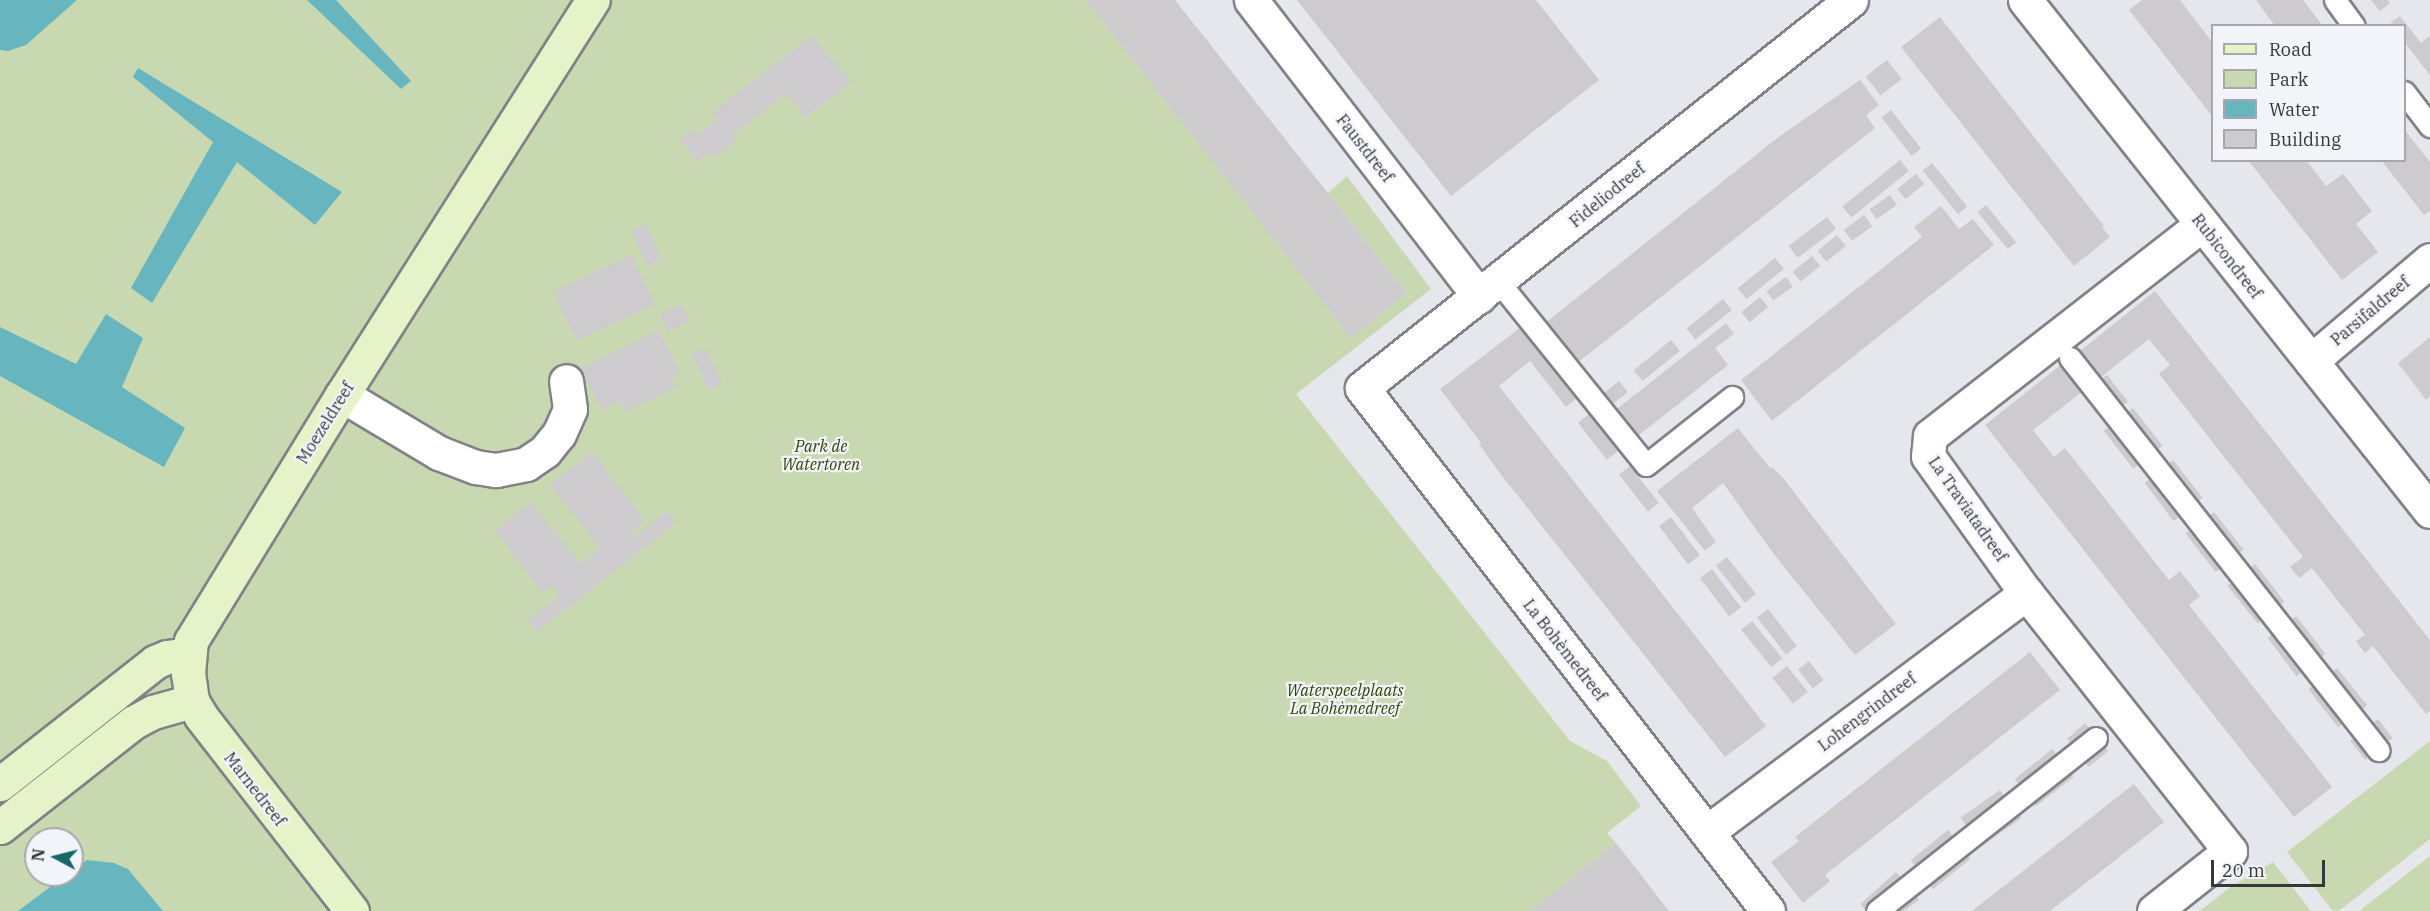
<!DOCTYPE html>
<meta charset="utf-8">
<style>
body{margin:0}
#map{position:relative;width:2430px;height:911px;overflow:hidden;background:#e5e7ec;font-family:"IBM Plex Serif",serif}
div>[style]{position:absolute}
.green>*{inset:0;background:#c8d9b2}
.water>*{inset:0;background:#67b6bf}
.building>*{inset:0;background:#cecbcf;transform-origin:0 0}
.roads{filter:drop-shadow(2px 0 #818287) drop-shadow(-2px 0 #818287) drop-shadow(0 2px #818287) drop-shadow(0 -2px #818287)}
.lane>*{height:21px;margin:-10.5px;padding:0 10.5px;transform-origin:10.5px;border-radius:10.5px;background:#fff}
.street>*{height:33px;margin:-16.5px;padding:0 16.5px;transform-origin:16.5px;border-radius:16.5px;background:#fff}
.secondary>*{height:33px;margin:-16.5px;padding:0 16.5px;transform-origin:16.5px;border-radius:16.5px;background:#e6f2c7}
span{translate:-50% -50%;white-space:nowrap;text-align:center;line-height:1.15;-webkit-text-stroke:4.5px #f2f4f9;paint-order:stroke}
.street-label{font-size:16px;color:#363739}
.park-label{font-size:16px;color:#304406;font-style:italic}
.legend{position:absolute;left:2211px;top:24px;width:195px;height:138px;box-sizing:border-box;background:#f2f4f9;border:2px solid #a7a8ac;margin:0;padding:8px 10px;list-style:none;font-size:18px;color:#363739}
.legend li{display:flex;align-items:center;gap:12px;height:30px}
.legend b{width:30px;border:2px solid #a7a8ac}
.north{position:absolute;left:24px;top:827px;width:60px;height:60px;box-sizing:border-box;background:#f2f4f9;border:2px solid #a7a8ac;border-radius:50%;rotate:277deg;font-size:16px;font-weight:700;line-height:24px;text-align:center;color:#363739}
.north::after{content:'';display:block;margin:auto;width:21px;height:27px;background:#176668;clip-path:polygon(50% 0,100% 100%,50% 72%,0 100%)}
.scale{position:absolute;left:2211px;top:860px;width:114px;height:27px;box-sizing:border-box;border:3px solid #363739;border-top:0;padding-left:8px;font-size:18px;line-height:21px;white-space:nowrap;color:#363739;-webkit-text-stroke:4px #f2f4f9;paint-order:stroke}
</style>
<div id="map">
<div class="green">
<div style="clip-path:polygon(evenodd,0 0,1086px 0,1351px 337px,1407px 293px,1328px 193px,1347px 176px,1431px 289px,1296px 394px,1570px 741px,1607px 761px,1641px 806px,1607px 833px,1616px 843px,1530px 911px,0 911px,0 0,36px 839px,72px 839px,72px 875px,36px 875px,36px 839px)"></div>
<div style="clip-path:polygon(2430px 741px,2430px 839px,2344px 907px,2338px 911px,2332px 910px,2287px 852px)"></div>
<div style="clip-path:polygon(2430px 856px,2430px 911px,2360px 911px,2363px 908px)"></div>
<div style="clip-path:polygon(2273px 862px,2311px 911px,2200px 911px,2229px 888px)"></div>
</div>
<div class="water">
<div style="clip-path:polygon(0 0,77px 0,26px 45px,8px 51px,0 50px)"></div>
<div style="clip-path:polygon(307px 0,336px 0,411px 81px,401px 89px)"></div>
<div style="clip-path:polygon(138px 68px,342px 192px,315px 225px,237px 162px,152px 303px,131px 288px,213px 142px,133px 77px)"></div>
<div style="clip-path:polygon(106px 314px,143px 338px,122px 387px,185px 428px,164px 467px,0 376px,0 327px,76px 364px)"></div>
<div style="clip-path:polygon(87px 860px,114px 863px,128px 869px,163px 911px,18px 911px,66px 875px,72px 875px,72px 871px)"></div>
</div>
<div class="building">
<div style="clip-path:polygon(1086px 0,1175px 0,1407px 293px,1351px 338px)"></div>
<div style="clip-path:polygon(1297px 0,1536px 0,1599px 80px,1451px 196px)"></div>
<div style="clip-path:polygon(2142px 0,2180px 0,2212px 42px,2212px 116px,2129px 10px)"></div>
<div style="clip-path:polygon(2256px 0,2303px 0,2323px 26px,2275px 26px)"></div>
<div style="clip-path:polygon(2371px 0,2387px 0,2390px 3px,2380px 11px)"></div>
<div style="clip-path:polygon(2400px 16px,2421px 43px,2430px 36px,2430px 75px,2404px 42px,2404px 26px,2390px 23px)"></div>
<div style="clip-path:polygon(1940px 17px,2104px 226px,2102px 227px,2110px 237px,2074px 266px,1901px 47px)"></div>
<div style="clip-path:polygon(812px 35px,851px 82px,805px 118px,786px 93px,732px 136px,736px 141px,714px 158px,710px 153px,698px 162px,679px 139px,692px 129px,697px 135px,717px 119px,712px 113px)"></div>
<div style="left:1887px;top:60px;width:24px;height:27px;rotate:52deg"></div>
<div style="clip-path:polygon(1860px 80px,1879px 105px,1866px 115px,1875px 128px,1576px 364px,1544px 324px,1776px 139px)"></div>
<div style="left:1891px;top:110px;width:49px;height:12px;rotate:52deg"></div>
<div style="clip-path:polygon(2404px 129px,2430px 162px,2430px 211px,2424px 215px,2381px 160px,2404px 160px)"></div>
<div style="left:1900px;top:160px;width:14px;height:74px;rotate:51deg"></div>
<div style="clip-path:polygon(2248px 160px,2306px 160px,2326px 186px,2343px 174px,2372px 211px,2356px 224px,2378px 252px,2342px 280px)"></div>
<div style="left:1932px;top:163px;width:56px;height:12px;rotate:51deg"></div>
<div style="left:1916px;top:174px;width:13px;height:24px;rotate:51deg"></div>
<div style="left:1890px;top:195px;width:12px;height:25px;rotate:55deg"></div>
<div style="left:1986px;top:205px;width:48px;height:11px;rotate:51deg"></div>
<div style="clip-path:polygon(1941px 206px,1959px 229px,1973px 219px,1994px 245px,1772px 421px,1741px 380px,1922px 237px,1914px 227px)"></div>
<div style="left:1864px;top:215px;width:14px;height:25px;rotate:54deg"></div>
<div style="left:1827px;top:217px;width:15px;height:48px;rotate:53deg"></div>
<div style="left:645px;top:224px;width:39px;height:16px;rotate:64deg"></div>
<div style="left:1837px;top:235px;width:14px;height:25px;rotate:51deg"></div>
<div style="left:632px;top:255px;width:54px;height:87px;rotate:65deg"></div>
<div style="left:1812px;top:256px;width:13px;height:25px;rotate:51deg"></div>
<div style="left:1775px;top:258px;width:14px;height:48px;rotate:51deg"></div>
<div style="left:1786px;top:277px;width:12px;height:24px;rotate:55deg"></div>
<div style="clip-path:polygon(2155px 291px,2430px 640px,2430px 711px,2426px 714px,2373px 646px,2365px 653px,2356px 641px,2365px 635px,2312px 568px,2299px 578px,2290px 567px,2303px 557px,2159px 374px,2170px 365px,2149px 339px,2096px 381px,2075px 355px)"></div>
<div style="left:1760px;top:297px;width:13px;height:24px;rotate:51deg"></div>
<div style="left:1723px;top:299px;width:14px;height:47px;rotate:51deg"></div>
<div style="left:682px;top:304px;width:19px;height:25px;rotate:65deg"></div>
<div style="clip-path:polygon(1726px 323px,1734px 334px,1715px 348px,1728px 365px,1634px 439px,1613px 412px)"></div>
<div style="clip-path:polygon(1521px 327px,1577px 398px,1566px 407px,1530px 361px,1499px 386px,1766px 726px,1725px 757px,1499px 472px,1479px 444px,1481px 443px,1440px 389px)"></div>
<div style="clip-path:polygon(659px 330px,680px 373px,671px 376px,676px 387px,625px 412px,619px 401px,601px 410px,581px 368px)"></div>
<div style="clip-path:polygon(2430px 337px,2430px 396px,2426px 400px,2398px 363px)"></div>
<div style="left:1671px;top:340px;width:14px;height:48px;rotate:51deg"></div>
<div style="left:705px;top:348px;width:39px;height:15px;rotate:64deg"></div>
<div style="clip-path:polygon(2066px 361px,2087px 388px,2033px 430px,2054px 457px,2065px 448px,2169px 580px,2180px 571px,2200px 596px,2189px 605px,2332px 787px,2294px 817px,1985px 425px)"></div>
<div style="left:2107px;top:375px;width:34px;height:11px;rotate:52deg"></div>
<div style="left:1619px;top:381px;width:14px;height:23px;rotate:51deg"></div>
<div style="left:2133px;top:408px;width:48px;height:13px;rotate:52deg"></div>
<div style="left:1589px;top:414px;width:47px;height:14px;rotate:52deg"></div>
<div style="left:2114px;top:423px;width:48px;height:13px;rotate:52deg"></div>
<div style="clip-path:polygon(1738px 428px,1770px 468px,1772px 467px,1783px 478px,1896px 624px,1855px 655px,1773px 553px,1723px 483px,1692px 508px,1716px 542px,1705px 551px,1657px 491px)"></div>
<div style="clip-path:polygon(592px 452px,645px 520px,632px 530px,636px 535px,667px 511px,676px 523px,537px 632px,528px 620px,559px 596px,551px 586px,542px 593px,495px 530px,531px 502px,580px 564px,600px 548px,550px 485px)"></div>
<div style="left:2173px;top:460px;width:48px;height:12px;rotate:52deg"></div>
<div style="left:1630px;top:466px;width:47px;height:14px;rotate:52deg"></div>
<div style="left:2155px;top:475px;width:48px;height:13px;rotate:53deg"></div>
<div style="left:2214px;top:512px;width:48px;height:11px;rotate:52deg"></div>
<div style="left:1671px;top:517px;width:48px;height:15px;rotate:53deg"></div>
<div style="left:2195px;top:526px;width:49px;height:12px;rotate:52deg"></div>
<div style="left:1727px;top:557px;width:47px;height:14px;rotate:52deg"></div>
<div style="left:2255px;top:564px;width:48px;height:12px;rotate:52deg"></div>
<div style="left:1712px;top:569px;width:48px;height:15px;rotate:53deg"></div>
<div style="left:2236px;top:579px;width:48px;height:11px;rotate:51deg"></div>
<div style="left:1768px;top:609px;width:47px;height:14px;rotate:52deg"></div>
<div style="left:2296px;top:616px;width:48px;height:12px;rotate:52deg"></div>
<div style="left:1752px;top:621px;width:48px;height:14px;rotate:51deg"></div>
<div style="left:2278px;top:630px;width:48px;height:13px;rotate:53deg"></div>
<div style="clip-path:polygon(2030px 652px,2060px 690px,1825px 875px,1830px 881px,1803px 903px,1771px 862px,1799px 841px,1795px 837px)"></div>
<div style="left:1809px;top:661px;width:24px;height:14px;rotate:52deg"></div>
<div style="left:1787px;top:666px;width:33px;height:19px;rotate:51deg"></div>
<div style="left:2337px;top:668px;width:48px;height:12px;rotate:51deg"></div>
<div style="left:2318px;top:682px;width:48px;height:12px;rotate:52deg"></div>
<div style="left:2378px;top:719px;width:24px;height:13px;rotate:52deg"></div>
<div style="left:2085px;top:723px;width:12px;height:24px;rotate:48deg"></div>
<div style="left:2359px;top:734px;width:24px;height:11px;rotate:52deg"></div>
<div style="left:2100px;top:741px;width:13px;height:25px;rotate:51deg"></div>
<div style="left:2052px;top:749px;width:13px;height:48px;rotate:51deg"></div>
<div style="left:2067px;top:768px;width:11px;height:48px;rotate:52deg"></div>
<div style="clip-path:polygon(2134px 784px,2164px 822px,2050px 911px,1972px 911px)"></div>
<div style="left:2000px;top:790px;width:12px;height:48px;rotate:55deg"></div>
<div style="left:2015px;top:808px;width:12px;height:49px;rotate:55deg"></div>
<div style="left:1948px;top:830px;width:13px;height:48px;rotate:51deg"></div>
<div style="clip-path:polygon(1616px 843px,1669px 911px,1530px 911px,1559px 888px)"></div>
<div style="left:1962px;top:849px;width:13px;height:48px;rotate:51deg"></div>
<div style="left:1896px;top:872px;width:12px;height:48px;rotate:48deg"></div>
<div style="clip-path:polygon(1911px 890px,1919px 900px,1904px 911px,1884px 911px)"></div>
</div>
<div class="roads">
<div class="lane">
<div style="left:2335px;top:0;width:32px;rotate:54deg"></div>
<div style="left:2404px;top:92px;width:43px;rotate:52.6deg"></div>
<div style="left:1498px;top:281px;width:236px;rotate:51.2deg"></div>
<div style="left:1646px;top:465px;width:110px;rotate:-38.3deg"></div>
<div style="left:2070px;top:358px;width:499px;rotate:51.8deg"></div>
<div style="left:1877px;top:911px;width:279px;rotate:-38.3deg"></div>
</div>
<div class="street">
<div style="left:1251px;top:0;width:374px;rotate:52.4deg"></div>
<div style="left:2025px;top:0;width:652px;rotate:51.6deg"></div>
<div style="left:2311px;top:361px;width:156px;rotate:-40.3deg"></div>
<div style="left:342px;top:395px;width:113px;rotate:30.9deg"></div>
<div style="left:439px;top:453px;width:40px;rotate:21deg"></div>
<div style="left:476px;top:467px;width:20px;rotate:9deg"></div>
<div style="left:496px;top:470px;width:31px;rotate:-11deg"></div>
<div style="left:526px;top:464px;width:23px;rotate:-34deg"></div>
<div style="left:545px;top:451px;width:22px;rotate:-51deg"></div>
<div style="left:559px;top:434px;width:27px;rotate:-66deg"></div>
<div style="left:570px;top:409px;width:28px;rotate:-98deg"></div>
<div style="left:1707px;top:832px;width:399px;rotate:-36.8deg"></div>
<div style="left:1768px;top:911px;width:662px;rotate:-127.82deg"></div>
<div style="left:1362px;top:388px;width:624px;rotate:-38.43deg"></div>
<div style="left:2154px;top:911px;width:97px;rotate:-38.3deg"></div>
<div style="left:2230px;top:851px;width:329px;rotate:-128.3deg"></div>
<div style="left:2026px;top:593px;width:168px;rotate:-125.6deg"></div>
<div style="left:1928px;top:456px;width:20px;rotate:-84deg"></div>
<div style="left:1930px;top:436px;width:345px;rotate:-37.9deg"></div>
</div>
<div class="secondary">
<div style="left:0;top:784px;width:197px;rotate:-38.2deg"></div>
<div style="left:155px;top:662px;width:13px;rotate:-23deg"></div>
<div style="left:167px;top:657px;width:21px;rotate:-8deg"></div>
<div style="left:0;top:827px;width:170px;rotate:-38.1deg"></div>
<div style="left:134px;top:722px;width:21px;rotate:-28deg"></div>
<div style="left:153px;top:712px;width:41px;rotate:-15.8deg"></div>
<div style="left:352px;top:911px;width:247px;rotate:-127.8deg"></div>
<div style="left:201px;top:716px;width:17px;rotate:-121deg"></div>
<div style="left:192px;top:701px;width:27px;rotate:-98deg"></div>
<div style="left:188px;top:674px;width:33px;rotate:-85deg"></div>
<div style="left:191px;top:641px;width:289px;rotate:-58.5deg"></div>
<div style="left:342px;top:395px;width:468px;rotate:-57.6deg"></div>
</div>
</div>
<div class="street-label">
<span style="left:1365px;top:148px;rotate:52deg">Faustdreef</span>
<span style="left:1607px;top:195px;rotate:-39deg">Fideliodreef</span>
<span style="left:2227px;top:256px;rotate:52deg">Rubicondreef</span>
<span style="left:2370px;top:311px;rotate:-40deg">Parsifaldreef</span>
<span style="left:325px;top:423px;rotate:-58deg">Moezeldreef</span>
<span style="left:1968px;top:509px;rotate:55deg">La Traviatadreef</span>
<span style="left:1565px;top:650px;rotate:52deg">La Bohèmedreef</span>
<span style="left:1867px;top:712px;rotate:-37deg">Lohengrindreef</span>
<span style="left:255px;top:789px;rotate:52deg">Marnedreef</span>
</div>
<div class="park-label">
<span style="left:821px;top:455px">Park de<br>Watertoren</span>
<span style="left:1345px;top:699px">Waterspeelplaats<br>La Bohèmedreef</span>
</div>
<ul class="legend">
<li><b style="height:8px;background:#e6f2c7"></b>Road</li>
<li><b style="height:16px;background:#c8d9b2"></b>Park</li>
<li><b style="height:16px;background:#67b6bf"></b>Water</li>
<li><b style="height:16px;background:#cecbcf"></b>Building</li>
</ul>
<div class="north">N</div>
<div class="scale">20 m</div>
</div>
